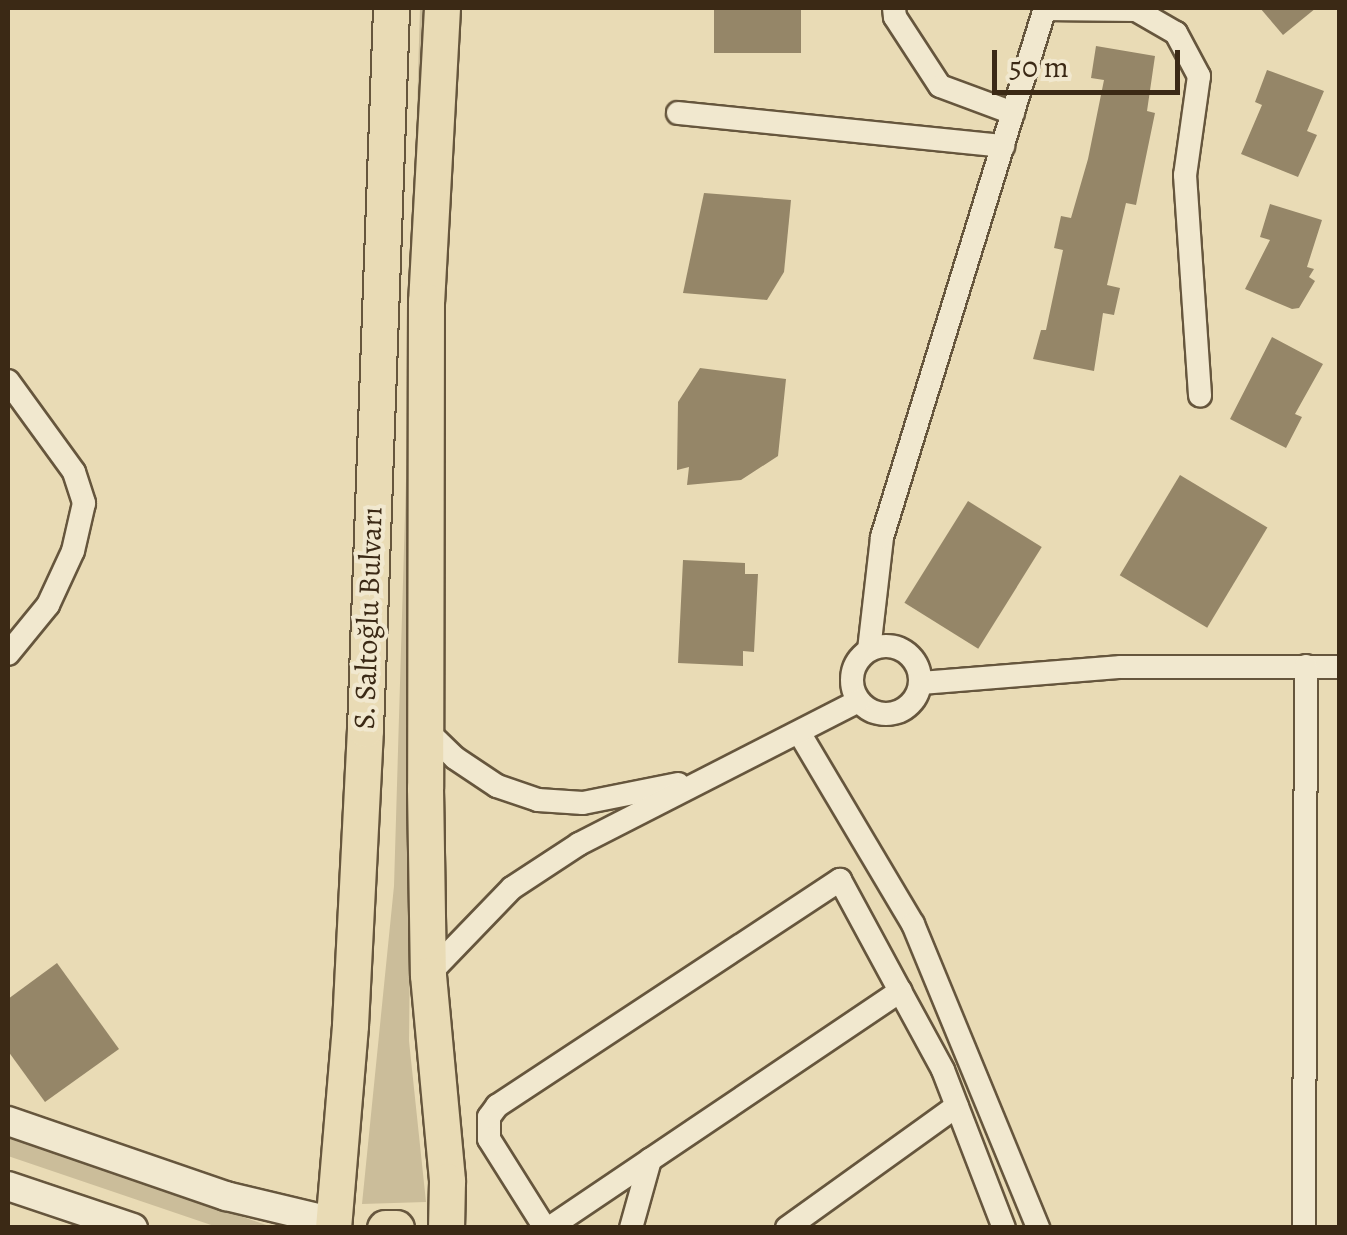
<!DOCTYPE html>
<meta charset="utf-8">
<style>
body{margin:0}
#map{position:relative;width:1347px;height:1235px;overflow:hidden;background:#e9dbb5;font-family:Alegreya,serif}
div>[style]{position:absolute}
.green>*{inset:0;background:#cbbd9a}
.building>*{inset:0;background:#958668;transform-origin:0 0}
.roads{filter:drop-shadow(2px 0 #66563d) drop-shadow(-2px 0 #66563d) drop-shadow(0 2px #66563d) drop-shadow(0 -2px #66563d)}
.minor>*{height:22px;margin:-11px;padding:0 11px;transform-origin:11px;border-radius:11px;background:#f1e8cf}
.minor>.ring{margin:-11px;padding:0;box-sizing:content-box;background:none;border:22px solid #f1e8cf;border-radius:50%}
.tertiary>*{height:28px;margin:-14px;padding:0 14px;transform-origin:14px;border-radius:14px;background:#f1e8cf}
.primary>*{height:35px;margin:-17.5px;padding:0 17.5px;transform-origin:17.5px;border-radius:17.5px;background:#e9dbb5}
span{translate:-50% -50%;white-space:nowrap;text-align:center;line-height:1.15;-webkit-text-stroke:8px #f1e8cf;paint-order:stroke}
.street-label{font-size:30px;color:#3b2915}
.frame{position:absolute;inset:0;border:10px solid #3b2915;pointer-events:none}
.scale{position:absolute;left:992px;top:50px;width:188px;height:45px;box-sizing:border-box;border:5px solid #3b2915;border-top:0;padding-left:12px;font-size:30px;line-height:35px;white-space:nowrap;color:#3b2915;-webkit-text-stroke:8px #f1e8cf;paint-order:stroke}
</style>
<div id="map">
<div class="green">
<div style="clip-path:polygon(420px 8px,434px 8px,412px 764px,409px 1041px,426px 1202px,362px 1204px,394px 886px)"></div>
<div style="clip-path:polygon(8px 1134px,140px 1182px,272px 1227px,217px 1227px,8px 1156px)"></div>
</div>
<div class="building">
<div style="left:714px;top:8px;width:87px;height:45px"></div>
<div style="clip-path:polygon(1260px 8px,1316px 8px,1283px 35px)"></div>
<div style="clip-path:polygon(1096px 46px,1155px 56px,1147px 111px,1155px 113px,1136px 205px,1126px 203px,1107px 285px,1120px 288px,1114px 315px,1103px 313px,1094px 371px,1033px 359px,1041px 330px,1046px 330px,1063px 250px,1054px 248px,1061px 216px,1071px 218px,1088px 159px,1104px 80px,1091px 78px)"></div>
<div style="clip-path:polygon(1267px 70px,1324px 91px,1307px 131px,1317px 135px,1298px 177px,1241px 154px,1262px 105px,1255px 102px)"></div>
<div style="clip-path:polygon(704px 193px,791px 200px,784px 272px,767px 300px,683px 293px)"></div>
<div style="clip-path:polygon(1270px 204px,1322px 220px,1307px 267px,1314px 269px,1309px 277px,1315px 281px,1299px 308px,1292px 309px,1245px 289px,1270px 240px,1260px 237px)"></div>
<div style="clip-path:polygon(1272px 337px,1323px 364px,1295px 414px,1302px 417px,1286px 448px,1230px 419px)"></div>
<div style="clip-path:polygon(700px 368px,786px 379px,778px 456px,741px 480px,687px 485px,689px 467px,677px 470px,678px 402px)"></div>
<div style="left:1180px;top:475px;width:102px;height:117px;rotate:31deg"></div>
<div style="left:968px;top:501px;width:87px;height:120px;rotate:32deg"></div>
<div style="clip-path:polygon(683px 560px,745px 563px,745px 574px,758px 574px,754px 652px,743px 651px,743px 666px,678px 663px)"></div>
<div style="clip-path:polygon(57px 963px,119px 1049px,45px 1102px,8px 1051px,8px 999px)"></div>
</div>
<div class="roads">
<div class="minor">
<div style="left:894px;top:8px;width:9px;rotate:84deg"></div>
<div style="left:895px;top:17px;width:82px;rotate:56.9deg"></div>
<div style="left:940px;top:86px;width:78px;rotate:20.3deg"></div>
<div style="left:1045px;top:9px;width:91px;rotate:0.6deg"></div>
<div style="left:1136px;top:10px;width:46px;rotate:29.9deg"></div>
<div style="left:1176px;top:33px;width:49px;rotate:61.9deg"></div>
<div style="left:1199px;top:76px;width:100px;rotate:98deg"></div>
<div style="left:1185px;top:175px;width:221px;rotate:86.1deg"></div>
<div style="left:678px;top:113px;width:327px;rotate:5.8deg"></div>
<div style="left:8px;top:381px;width:112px;rotate:54deg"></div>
<div style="left:74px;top:472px;width:33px;rotate:72deg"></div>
<div style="left:84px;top:503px;width:49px;rotate:102.9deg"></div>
<div style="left:73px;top:551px;width:60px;rotate:114.8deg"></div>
<div style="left:48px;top:605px;width:63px;rotate:129.2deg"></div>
<div class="ring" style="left:852px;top:646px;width:46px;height:46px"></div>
<div style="left:869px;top:650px;width:114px;rotate:-83.4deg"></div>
<div style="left:882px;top:537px;width:554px;rotate:-72.87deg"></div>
<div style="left:921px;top:683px;width:201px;rotate:-4.6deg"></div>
<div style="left:1121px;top:667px;width:219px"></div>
<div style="left:425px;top:729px;width:42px;rotate:44deg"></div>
<div style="left:455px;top:758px;width:50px;rotate:33.7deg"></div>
<div style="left:497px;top:786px;width:43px;rotate:18.9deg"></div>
<div style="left:538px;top:800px;width:45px;rotate:3.8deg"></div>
<div style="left:583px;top:803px;width:97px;rotate:-11.3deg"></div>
<div style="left:800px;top:734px;width:221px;rotate:59.3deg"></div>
<div style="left:913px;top:924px;width:329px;rotate:67.6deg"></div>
<div style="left:428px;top:975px;width:121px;rotate:-46deg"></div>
<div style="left:512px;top:888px;width:80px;rotate:-33.3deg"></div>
<div style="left:579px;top:844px;width:314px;rotate:-27.1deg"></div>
<div style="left:545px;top:1228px;width:105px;rotate:-122.2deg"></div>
<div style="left:489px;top:1139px;width:22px;rotate:-90deg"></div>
<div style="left:489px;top:1117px;width:14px;rotate:-54deg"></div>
<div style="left:497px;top:1106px;width:411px;rotate:-33.4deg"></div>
<div style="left:840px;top:880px;width:126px;rotate:61.6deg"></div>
<div style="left:549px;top:1228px;width:424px;rotate:-34deg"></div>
<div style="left:900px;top:991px;width:90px;rotate:61.4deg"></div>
<div style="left:943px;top:1070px;width:169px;rotate:68.9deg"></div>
<div style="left:631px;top:1228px;width:71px;rotate:-74.4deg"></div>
<div style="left:787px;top:1228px;width:209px;rotate:-35.7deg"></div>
<div style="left:1304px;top:1228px;width:562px;rotate:-89.8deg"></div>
</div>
<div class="tertiary">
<div style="left:8px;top:1121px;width:231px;rotate:19deg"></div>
<div style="left:226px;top:1196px;width:111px;rotate:13.5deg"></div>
<div style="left:8px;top:1186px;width:132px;rotate:18.6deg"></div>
</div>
<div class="primary">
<div style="left:442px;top:8px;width:293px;rotate:93.1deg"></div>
<div style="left:426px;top:301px;width:487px;rotate:90.1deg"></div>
<div style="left:425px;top:788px;width:187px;rotate:89.1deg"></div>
<div style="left:428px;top:975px;width:207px;rotate:84.7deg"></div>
<div style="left:447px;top:1181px;width:47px;rotate:91.2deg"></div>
<div style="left:333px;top:1228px;width:204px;rotate:-85.2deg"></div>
<div style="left:350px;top:1025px;width:296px;rotate:-87.1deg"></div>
<div style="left:365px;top:729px;width:721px;rotate:-87.93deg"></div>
<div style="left:385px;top:1228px;width:11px"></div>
</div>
</div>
<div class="street-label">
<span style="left:368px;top:618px;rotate:-88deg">S. Saltoğlu Bulvarı</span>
</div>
<div class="frame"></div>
<div class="scale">50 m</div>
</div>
